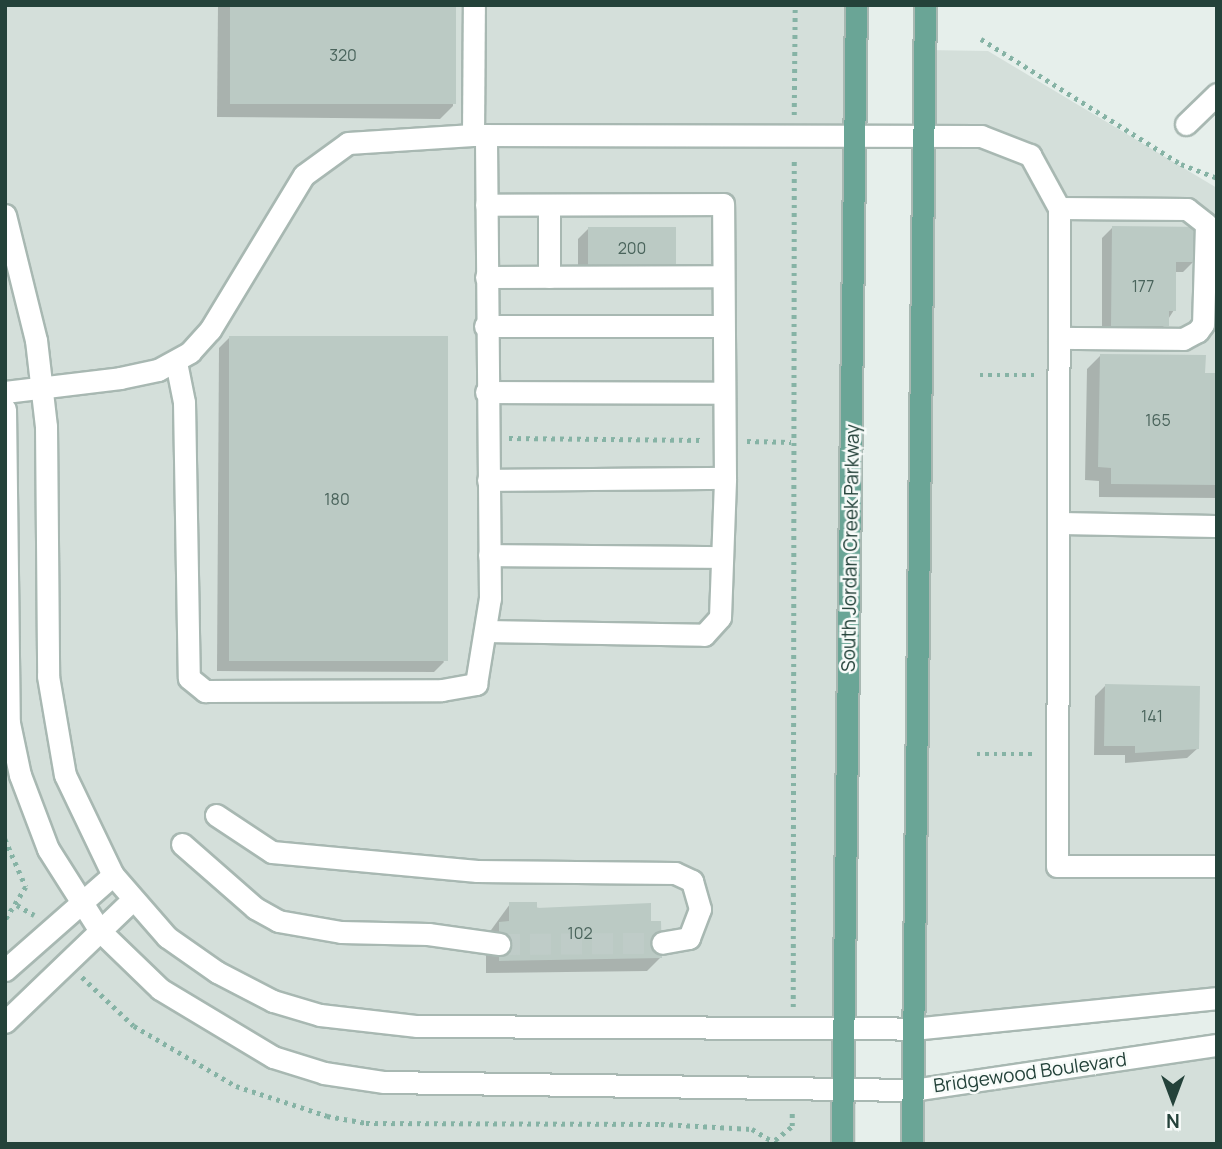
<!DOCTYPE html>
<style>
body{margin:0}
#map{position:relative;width:1222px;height:1149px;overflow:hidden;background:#e6efeb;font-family:Manrope,sans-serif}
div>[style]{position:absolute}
.built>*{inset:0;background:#d4dfda;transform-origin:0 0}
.shadow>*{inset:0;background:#0003}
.building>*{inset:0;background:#bbcac4;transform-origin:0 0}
.minor-tunnel>*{height:21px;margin-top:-10.5px;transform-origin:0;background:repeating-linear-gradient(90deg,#bfccc8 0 21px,transparent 0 31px)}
.path>*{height:4.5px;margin-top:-2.25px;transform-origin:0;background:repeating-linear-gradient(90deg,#86b3a5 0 3.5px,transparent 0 8.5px)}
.roads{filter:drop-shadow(2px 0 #a8b8b2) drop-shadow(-2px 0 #a8b8b2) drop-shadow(0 2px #a8b8b2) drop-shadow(0 -2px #a8b8b2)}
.minor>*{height:21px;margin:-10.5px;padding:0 10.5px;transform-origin:10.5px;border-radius:10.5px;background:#fff}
.major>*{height:21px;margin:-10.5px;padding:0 10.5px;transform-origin:10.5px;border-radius:10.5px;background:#6aa596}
span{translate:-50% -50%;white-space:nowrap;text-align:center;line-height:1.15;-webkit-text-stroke:5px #f7fbf9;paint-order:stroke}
.number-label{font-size:16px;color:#4a645c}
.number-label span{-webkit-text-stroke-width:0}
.street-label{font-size:19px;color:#24423a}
.frame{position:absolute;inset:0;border:7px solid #24423a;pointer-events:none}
.north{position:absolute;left:1138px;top:1065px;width:70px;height:70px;-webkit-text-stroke:5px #f7fbf9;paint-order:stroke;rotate:180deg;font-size:19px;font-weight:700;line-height:28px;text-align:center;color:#24423a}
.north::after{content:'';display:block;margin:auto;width:24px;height:32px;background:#24423a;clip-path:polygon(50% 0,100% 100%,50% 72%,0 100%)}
</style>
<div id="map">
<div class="built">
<div style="left:5px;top:5px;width:851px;height:1139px"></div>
<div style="clip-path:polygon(925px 50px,988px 51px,1217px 188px,1217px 998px,913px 1029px)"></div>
<div style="clip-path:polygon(1217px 1045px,1217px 1144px,912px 1144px,912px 1090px)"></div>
</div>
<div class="shadow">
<div style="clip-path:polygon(218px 5px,454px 5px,453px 106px,440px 119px,217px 117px)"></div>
<div style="clip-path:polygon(1112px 228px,1193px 262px,1183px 272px,1174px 272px,1174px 310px,1158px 335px,1102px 335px,1102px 238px)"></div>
<div style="clip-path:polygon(588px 229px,674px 229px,578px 278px,578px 239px)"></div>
<div style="clip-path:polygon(229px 338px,444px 662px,434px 672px,217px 671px,219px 348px)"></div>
<div style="clip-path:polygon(1100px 356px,1217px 375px,1217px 498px,1099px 497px,1099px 481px,1085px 480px,1087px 369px)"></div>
<div style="clip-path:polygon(1105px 686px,1198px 748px,1187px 758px,1125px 763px,1125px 755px,1094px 755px,1095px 696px)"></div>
<div style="clip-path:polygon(510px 904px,649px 923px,660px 958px,647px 971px,486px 973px,486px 937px)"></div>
</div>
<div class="building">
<div style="left:230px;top:5px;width:226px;height:99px"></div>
<div style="clip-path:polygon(1112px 226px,1203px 227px,1195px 262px,1176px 262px,1176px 311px,1169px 311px,1169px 326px,1111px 326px)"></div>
<div style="left:588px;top:227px;width:88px;height:42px"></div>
<div style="left:229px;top:336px;width:219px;height:325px"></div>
<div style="clip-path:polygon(1100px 354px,1206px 355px,1205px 373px,1217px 373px,1217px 485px,1111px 484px,1111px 468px,1098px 467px)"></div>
<div style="clip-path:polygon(1105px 684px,1200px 686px,1199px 749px,1135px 753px,1135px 746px,1104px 746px)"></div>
<div style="clip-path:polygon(509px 902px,537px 902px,537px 908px,651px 903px,651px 921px,661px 921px,662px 958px,499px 961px,499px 922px,509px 921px)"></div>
</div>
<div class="minor-tunnel">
<div style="left:499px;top:944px;width:163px;rotate:-0.4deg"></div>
</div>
<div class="path">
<div style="left:981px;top:39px;width:236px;rotate:32deg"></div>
<div style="left:1181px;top:164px;width:39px;rotate:21deg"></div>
<div style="left:794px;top:115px;width:110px;rotate:-89.5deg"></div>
<div style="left:980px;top:375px;width:58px"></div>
<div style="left:509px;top:438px;width:194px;rotate:0.6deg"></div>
<div style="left:747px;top:441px;width:44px;rotate:1.3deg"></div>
<div style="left:977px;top:754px;width:59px"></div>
<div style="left:5px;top:839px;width:52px;rotate:66.4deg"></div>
<div style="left:26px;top:887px;width:40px;rotate:122deg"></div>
<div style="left:17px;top:905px;width:20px;rotate:30deg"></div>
<div style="left:82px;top:977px;width:71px;rotate:43.3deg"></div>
<div style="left:134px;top:1026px;width:118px;rotate:30.5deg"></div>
<div style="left:236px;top:1086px;width:96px;rotate:18.2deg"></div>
<div style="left:327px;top:1116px;width:40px;rotate:10deg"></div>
<div style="left:366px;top:1123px;width:295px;rotate:0.2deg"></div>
<div style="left:661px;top:1124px;width:91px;rotate:3.1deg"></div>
<div style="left:752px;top:1129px;width:29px;rotate:31deg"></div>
<div style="left:793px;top:1007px;width:848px;rotate:-89.93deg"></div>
<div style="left:775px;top:1140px;width:22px;rotate:-39deg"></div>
<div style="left:792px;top:1126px;width:15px;rotate:-90deg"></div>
</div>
<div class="roads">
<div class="minor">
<div style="left:1186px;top:124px;width:43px;rotate:-44.1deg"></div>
<div style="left:473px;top:135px;width:130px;rotate:-89.6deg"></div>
<div style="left:1059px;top:208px;width:128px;rotate:0.4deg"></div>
<div style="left:1187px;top:209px;width:24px;rotate:38deg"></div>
<div style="left:1206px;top:224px;width:100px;rotate:91.7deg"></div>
<div style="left:1203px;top:324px;width:9px;rotate:126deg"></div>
<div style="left:1198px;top:331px;width:17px;rotate:152deg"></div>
<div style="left:1183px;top:339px;width:124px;rotate:-179.5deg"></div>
<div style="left:5px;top:215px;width:129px;rotate:76.1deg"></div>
<div style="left:36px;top:340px;width:87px;rotate:83.4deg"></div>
<div style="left:46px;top:426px;width:250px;rotate:89.5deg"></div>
<div style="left:48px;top:676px;width:100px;rotate:80.3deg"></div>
<div style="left:65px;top:775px;width:111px;rotate:64.4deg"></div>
<div style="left:113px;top:875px;width:82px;rotate:48.9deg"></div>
<div style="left:167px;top:937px;width:61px;rotate:35deg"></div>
<div style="left:217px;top:972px;width:63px;rotate:27.4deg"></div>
<div style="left:273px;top:1001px;width:49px;rotate:16.6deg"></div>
<div style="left:320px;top:1015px;width:98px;rotate:6.5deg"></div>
<div style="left:417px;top:1026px;width:496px;rotate:0.3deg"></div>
<div style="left:913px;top:1029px;width:306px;rotate:-5.8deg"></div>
<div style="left:486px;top:277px;width:236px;rotate:-0.2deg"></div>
<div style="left:549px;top:277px;width:72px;rotate:-90deg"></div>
<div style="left:485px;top:326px;width:237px"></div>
<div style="left:176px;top:362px;width:41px;rotate:78.7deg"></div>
<div style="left:184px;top:402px;width:276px;rotate:89deg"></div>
<div style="left:189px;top:678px;width:21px;rotate:39deg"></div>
<div style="left:205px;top:691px;width:237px;rotate:-0.2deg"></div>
<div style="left:442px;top:690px;width:35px;rotate:-10deg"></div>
<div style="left:476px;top:684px;width:87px;rotate:-80.8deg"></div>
<div style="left:490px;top:598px;width:463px;rotate:-90.5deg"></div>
<div style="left:5px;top:392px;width:116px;rotate:-6.9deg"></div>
<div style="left:120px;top:378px;width:39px;rotate:-12deg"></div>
<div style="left:158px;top:370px;width:37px;rotate:-29deg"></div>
<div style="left:190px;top:352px;width:30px;rotate:-48deg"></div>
<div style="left:210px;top:330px;width:181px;rotate:-58.8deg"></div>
<div style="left:304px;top:175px;width:54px;rotate:-36deg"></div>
<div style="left:348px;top:143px;width:125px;rotate:-3.7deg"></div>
<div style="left:473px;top:135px;width:508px;rotate:0.11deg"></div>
<div style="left:981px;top:136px;width:53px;rotate:21.2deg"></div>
<div style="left:1030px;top:155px;width:60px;rotate:61.3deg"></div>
<div style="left:1059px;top:208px;width:658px;rotate:90.17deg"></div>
<div style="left:1057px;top:866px;width:160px"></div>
<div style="left:486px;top:392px;width:237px;rotate:0.2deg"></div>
<div style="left:5px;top:409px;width:314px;rotate:89.3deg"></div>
<div style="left:9px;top:723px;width:53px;rotate:78.1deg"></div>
<div style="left:20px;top:775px;width:79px;rotate:69.3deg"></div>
<div style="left:48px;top:849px;width:97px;rotate:57.6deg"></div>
<div style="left:100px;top:931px;width:83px;rotate:44deg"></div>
<div style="left:160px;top:989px;width:132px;rotate:31deg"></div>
<div style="left:273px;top:1057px;width:53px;rotate:17.4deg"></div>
<div style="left:324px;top:1073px;width:61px;rotate:8.5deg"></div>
<div style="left:384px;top:1082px;width:528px;rotate:0.87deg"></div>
<div style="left:912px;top:1090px;width:308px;rotate:-8.4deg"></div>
<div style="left:488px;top:480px;width:237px;rotate:-0.5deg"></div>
<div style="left:1059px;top:523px;width:158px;rotate:1.1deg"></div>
<div style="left:489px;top:555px;width:233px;rotate:0.5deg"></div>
<div style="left:485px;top:631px;width:219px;rotate:1deg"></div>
<div style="left:704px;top:635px;width:24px;rotate:-48deg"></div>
<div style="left:720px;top:617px;width:139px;rotate:-87.9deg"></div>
<div style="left:725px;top:478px;width:274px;rotate:-90.4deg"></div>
<div style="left:723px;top:204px;width:237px;rotate:179.8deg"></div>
<div style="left:216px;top:815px;width:67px;rotate:33.5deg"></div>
<div style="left:272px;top:852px;width:206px;rotate:5.3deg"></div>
<div style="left:477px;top:871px;width:198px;rotate:0.6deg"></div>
<div style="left:675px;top:873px;width:19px;rotate:25deg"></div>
<div style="left:692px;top:881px;width:29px;rotate:74deg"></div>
<div style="left:700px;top:909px;width:31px;rotate:111deg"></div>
<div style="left:689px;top:938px;width:27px;rotate:170deg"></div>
<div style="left:182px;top:844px;width:97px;rotate:41.2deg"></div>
<div style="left:255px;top:908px;width:26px;rotate:29deg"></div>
<div style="left:278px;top:921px;width:64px;rotate:9.9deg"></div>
<div style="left:341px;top:932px;width:87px;rotate:1.3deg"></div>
<div style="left:428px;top:934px;width:72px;rotate:8deg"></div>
<div style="left:5px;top:970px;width:144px;rotate:-41.3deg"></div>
<div style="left:5px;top:1022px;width:176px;rotate:-43.8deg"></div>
</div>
<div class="major">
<div style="left:842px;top:1144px;width:1139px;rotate:-89.3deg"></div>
<div style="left:912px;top:1144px;width:1139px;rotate:-89.35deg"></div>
</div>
</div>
<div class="number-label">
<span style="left:343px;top:55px">320</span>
<span style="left:632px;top:248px">200</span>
<span style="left:1143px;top:286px">177</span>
<span style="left:1158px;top:420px">165</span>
<span style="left:337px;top:499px">180</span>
<span style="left:1152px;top:716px">141</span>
<span style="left:580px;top:933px">102</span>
</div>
<div class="street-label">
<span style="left:851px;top:548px;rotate:-89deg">South Jordan Creek Parkway</span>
<span style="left:1030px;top:1073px;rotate:-8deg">Bridgewood Boulevard</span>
</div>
<div class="frame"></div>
<div class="north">N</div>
</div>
